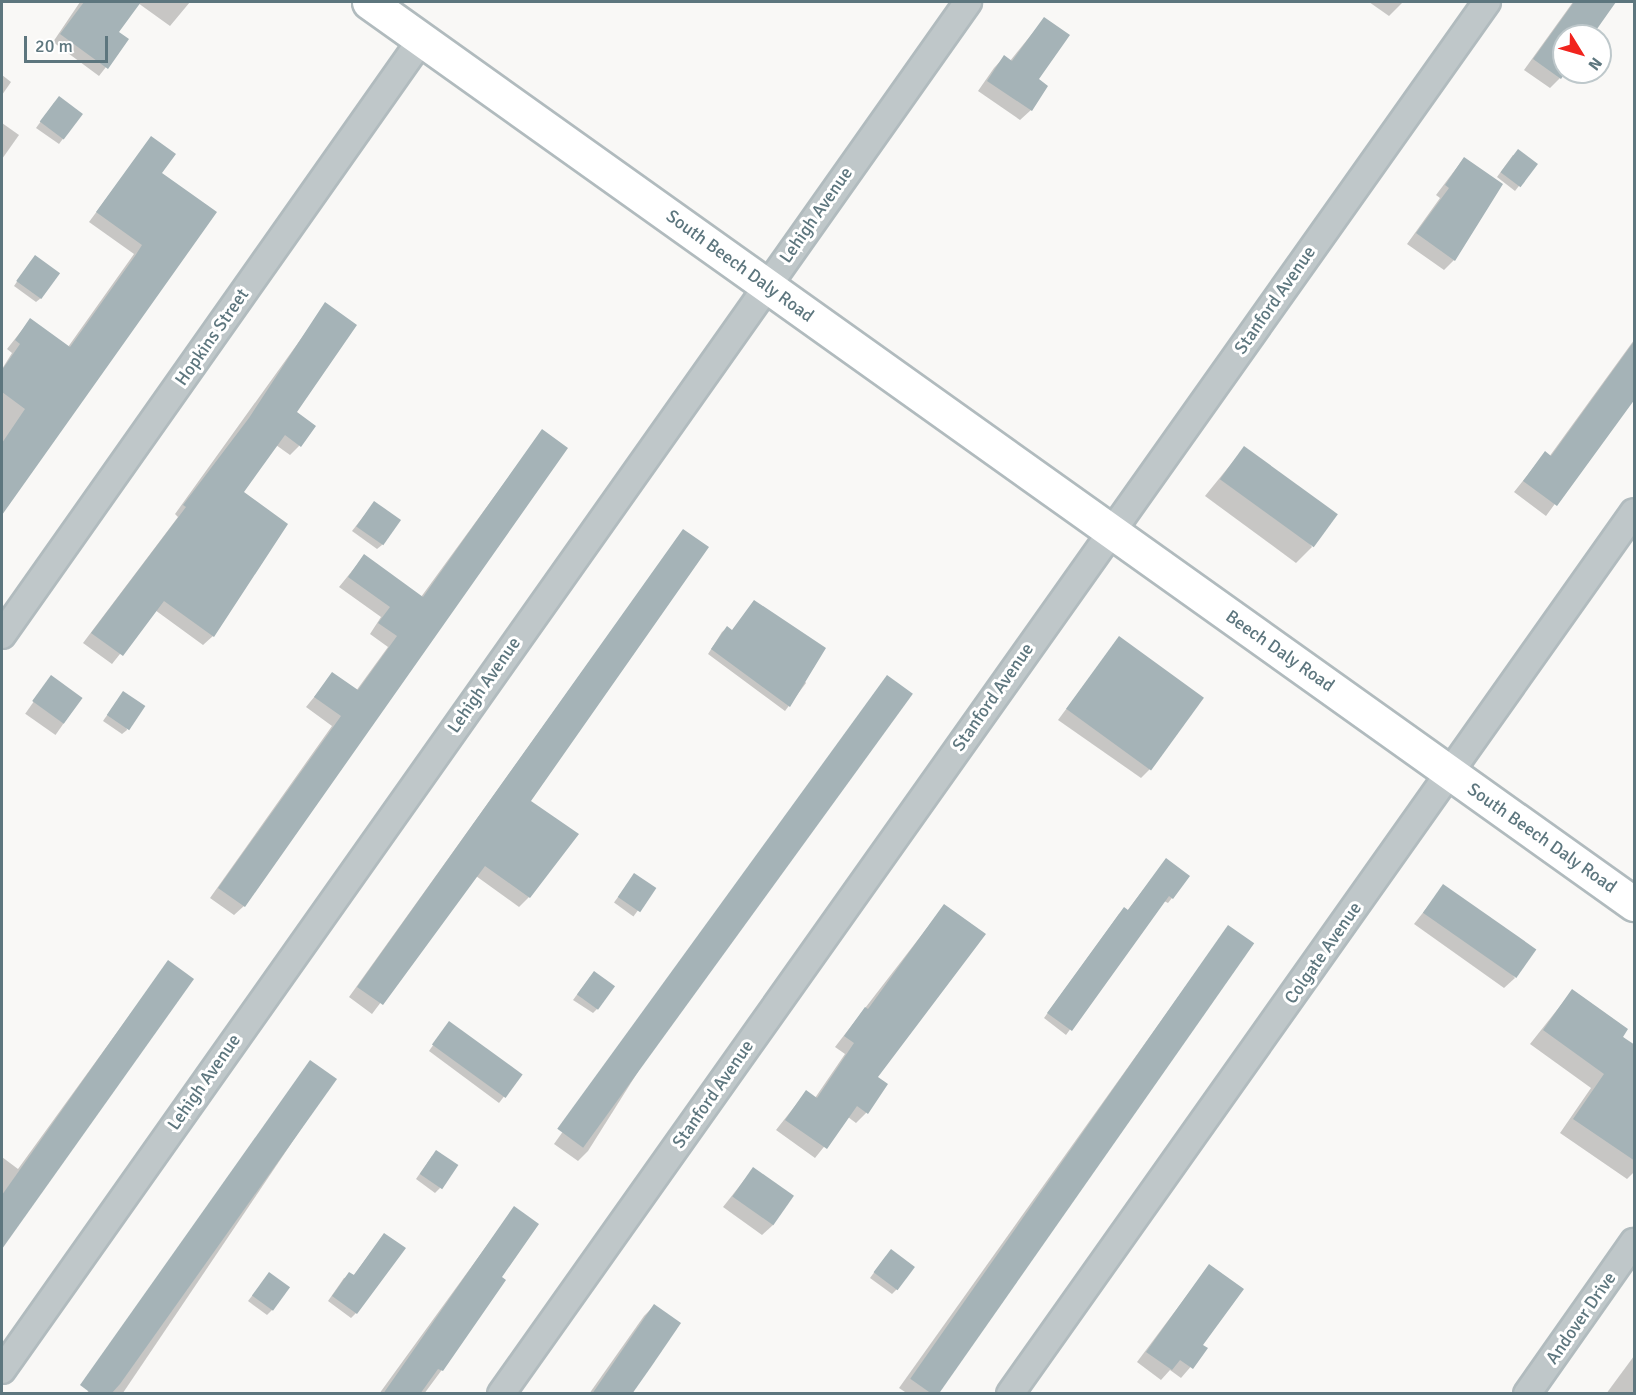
<!DOCTYPE html>
<style>
body{margin:0}
#map{position:relative;width:1636px;height:1395px;overflow:hidden;background:#f9f8f6;font-family:Signika,sans-serif}
div>[style]{position:absolute}
.shadow>*{inset:0;background:#0003;transform-origin:0 0}
.building>*{inset:0;background:#a5b3b7;transform-origin:0 0}
.roads{filter:drop-shadow(2px 0 #b1bbbe) drop-shadow(-2px 0 #b1bbbe) drop-shadow(0 2px #b1bbbe) drop-shadow(0 -2px #b1bbbe)}
.minor>*{height:26px;margin:-13px;padding:0 13px;transform-origin:13px;border-radius:13px;background:#bfc7c9}
.secondary>*{height:33px;margin:-16.5px;padding:0 16.5px;transform-origin:16.5px;border-radius:16.5px;background:#fff}
span{translate:-50% -50%;white-space:nowrap;text-align:center;line-height:1.15;-webkit-text-stroke:6px #fff;paint-order:stroke}
.street-label{font-size:18px;color:#5d767e}
.frame{position:absolute;inset:0;border:3px solid #5d767e;pointer-events:none}
.north{position:absolute;left:1552px;top:24px;width:60px;height:60px;box-sizing:border-box;background:#fff;border:2px solid #bec8cb;border-radius:50%;rotate:127deg;font-size:16px;font-weight:700;line-height:24px;text-align:center;color:#5d767e}
.north::after{content:'';display:block;margin:auto;width:21px;height:27px;background:#f1241e;clip-path:polygon(50% 0,100% 100%,50% 72%,0 100%)}
.scale{position:absolute;left:24px;top:36px;width:84px;height:27px;box-sizing:border-box;border:3px solid #5d767e;border-top:0;padding-left:8px;font-size:18px;line-height:21px;white-space:nowrap;color:#5d767e;-webkit-text-stroke:4px #fff;paint-order:stroke}
</style>
<div id="map">
<div class="shadow">
<div style="clip-path:polygon(80px 2px,190px 2px,170px 26px,138px 3px,117px 32px,127px 40px,99px 76px,53px 42px)"></div>
<div style="clip-path:polygon(1369px 2px,1403px 2px,1389px 16px)"></div>
<div style="clip-path:polygon(1573px 2px,1606px 2px,1611px 5px,1589px 36px,1564px 36px,1560px 78px,1550px 88px,1524px 70px)"></div>
<div style="clip-path:polygon(1044px 19px,1031px 110px,1020px 120px,978px 91px,994px 68px,1004px 57px,1010px 61px)"></div>
<div style="clip-path:polygon(2px 75px,11px 82px,2px 95px)"></div>
<div style="clip-path:polygon(54px 103px,81px 115px,59px 144px,36px 128px)"></div>
<div style="clip-path:polygon(2px 123px,19px 135px,2px 159px)"></div>
<div style="clip-path:polygon(151px 138px,160px 173px,215px 212px,2px 513px,2px 369px,12px 353px,7px 349px,30px 320px,68px 347px,134px 254px,89px 222px)"></div>
<div style="clip-path:polygon(1513px 155px,1536px 164px,1515px 191px,1497px 177px)"></div>
<div style="clip-path:polygon(1464px 158px,1454px 260px,1444px 270px,1407px 244px,1440px 198px,1436px 195px)"></div>
<div style="clip-path:polygon(31px 261px,41px 298px,36px 302px,14px 286px)"></div>
<div style="clip-path:polygon(326px 304px,295px 413px,299px 446px,290px 455px,276px 445px,241px 492px,213px 636px,203px 645px,155px 610px,112px 664px,83px 643px,178px 517px,175px 514px)"></div>
<div style="clip-path:polygon(1634px 340px,1634px 396px,1546px 516px,1514px 492px,1545px 453px,1549px 457px)"></div>
<div style="clip-path:polygon(542px 431px,244px 906px,234px 915px,210px 898px,332px 726px,306px 707px,333px 674px,356px 691px,388px 647px,370px 634px,381px 617px,339px 587px,364px 556px,421px 597px)"></div>
<div style="clip-path:polygon(1244px 448px,1312px 547px,1296px 563px,1205px 496px)"></div>
<div style="clip-path:polygon(374px 503px,382px 545px,377px 549px,352px 531px)"></div>
<div style="clip-path:polygon(683px 531px,529px 801px,529px 897px,519px 907px,476px 876px,372px 1014px,349px 997px)"></div>
<div style="clip-path:polygon(754px 602px,806px 683px,785px 711px,708px 654px,722px 632px,727px 628px,732px 631px)"></div>
<div style="clip-path:polygon(1119px 638px,1151px 768px,1141px 778px,1058px 720px)"></div>
<div style="left:51px;top:677px;width:37px;height:45px;rotate:35deg"></div>
<div style="clip-path:polygon(887px 677px,588px 1151px,578px 1161px,554px 1144px)"></div>
<div style="clip-path:polygon(119px 698px,127px 730px,122px 734px,103px 721px)"></div>
<div style="clip-path:polygon(1166px 860px,1172px 898px,1168px 903px,1164px 901px,1066px 1035px,1044px 1018px,1119px 914px,1127px 911px)"></div>
<div style="left:634px;top:875px;width:24px;height:34px;rotate:36deg"></div>
<div style="clip-path:polygon(1444px 886px,1515px 978px,1504px 988px,1414px 924px)"></div>
<div style="clip-path:polygon(944px 906px,984px 934px,876px 1077px,866px 1113px,856px 1123px,848px 1117px,815px 1158px,776px 1130px,806px 1092px,815px 1098px,845px 1054px,835px 1047px)"></div>
<div style="clip-path:polygon(1228px 927px,1251px 944px,934px 1394px,908px 1394px,899px 1388px)"></div>
<div style="clip-path:polygon(168px 962px,192px 979px,2px 1247px,2px 1157px,18px 1169px)"></div>
<div style="clip-path:polygon(590px 977px,597px 1009px,593px 1013px,573px 1000px)"></div>
<div style="clip-path:polygon(1572px 991px,1634px 1047px,1634px 1172px,1627px 1179px,1560px 1133px,1591px 1088px,1530px 1044px)"></div>
<div style="clip-path:polygon(445px 1028px,520px 1076px,499px 1103px,429px 1051px)"></div>
<div style="left:310px;top:1062px;width:30px;height:408px;rotate:34deg"></div>
<div style="clip-path:polygon(432px 1156px,440px 1188px,435px 1193px,416px 1179px)"></div>
<div style="clip-path:polygon(753px 1169px,773px 1225px,762px 1235px,723px 1207px)"></div>
<div style="clip-path:polygon(514px 1208px,500px 1278px,504px 1281px,441px 1371px,424px 1394px,379px 1394px)"></div>
<div style="clip-path:polygon(384px 1235px,356px 1313px,351px 1318px,328px 1301px,344px 1278px,353px 1276px)"></div>
<div style="clip-path:polygon(886px 1256px,897px 1289px,892px 1294px,870px 1278px)"></div>
<div style="clip-path:polygon(1209px 1266px,1201px 1345px,1206px 1349px,1181px 1378px,1170px 1370px,1161px 1380px,1137px 1362px)"></div>
<div style="clip-path:polygon(269px 1274px,272px 1310px,267px 1315px,248px 1301px)"></div>
<div style="clip-path:polygon(654px 1306px,629px 1394px,589px 1394px,644px 1316px)"></div>
<div style="clip-path:polygon(1634px 1356px,1634px 1394px,1606px 1394px)"></div>
</div>
<div class="building">
<div style="clip-path:polygon(84px 2px,141px 2px,119px 32px,129px 39px,108px 69px,60px 34px)"></div>
<div style="clip-path:polygon(1574px 2px,1616px 2px,1592px 36px,1564px 36px,1566px 72px,1561px 79px,1533px 59px)"></div>
<div style="clip-path:polygon(1044px 17px,1070px 35px,1039px 79px,1048px 86px,1032px 111px,987px 81px,1004px 55px,1012px 61px)"></div>
<div style="left:59px;top:96px;width:30px;height:32px;rotate:37deg"></div>
<div style="clip-path:polygon(151px 136px,176px 154px,162px 173px,217px 212px,2px 515px,2px 443px,25px 409px,2px 392px,2px 370px,20px 344px,15px 340px,30px 318px,70px 347px,135px 256px,142px 245px,96px 212px)"></div>
<div style="left:1518px;top:149px;width:25px;height:29px;rotate:37deg"></div>
<div style="clip-path:polygon(1464px 157px,1503px 184px,1455px 261px,1416px 233px,1449px 188px,1445px 185px)"></div>
<div style="left:35px;top:255px;width:31px;height:32px;rotate:36deg"></div>
<div style="clip-path:polygon(325px 302px,357px 325px,297px 412px,316px 426px,301px 447px,285px 435px,244px 492px,288px 524px,214px 637px,164px 601px,123px 656px,91px 633px,186px 507px,183px 505px,249px 418px)"></div>
<div style="clip-path:polygon(1635px 340px,1635px 399px,1557px 506px,1523px 481px,1545px 451px,1551px 456px)"></div>
<div style="clip-path:polygon(542px 429px,568px 448px,245px 907px,218px 888px,341px 716px,314px 697px,332px 672px,358px 690px,397px 636px,378px 623px,390px 607px,348px 577px,364px 554px,423px 597px)"></div>
<div style="left:1244px;top:446px;width:116px;height:41px;rotate:36deg"></div>
<div style="left:374px;top:501px;width:33px;height:31px;rotate:35deg"></div>
<div style="clip-path:polygon(683px 529px,709px 547px,531px 801px,579px 834px,530px 898px,485px 866px,383px 1005px,357px 987px)"></div>
<div style="clip-path:polygon(754px 600px,826px 648px,790px 707px,711px 649px,727px 626px,732px 630px)"></div>
<div style="left:1119px;top:636px;width:105px;height:90px;rotate:36deg"></div>
<div style="left:51px;top:675px;width:39px;height:32px;rotate:36deg"></div>
<div style="left:887px;top:675px;width:32px;height:561px;rotate:36deg"></div>
<div style="left:123px;top:691px;width:27px;height:29px;rotate:34deg"></div>
<div style="clip-path:polygon(1166px 858px,1190px 876px,1173px 899px,1169px 896px,1072px 1031px,1047px 1013px,1124px 907px,1128px 910px)"></div>
<div style="left:634px;top:873px;width:27px;height:29px;rotate:34deg"></div>
<div style="left:1443px;top:884px;width:114px;height:35px;rotate:35deg"></div>
<div style="clip-path:polygon(944px 904px,986px 934px,878px 1077px,888px 1084px,868px 1114px,857px 1106px,827px 1149px,785px 1120px,806px 1090px,817px 1098px,854px 1043px,844px 1036px,865px 1007px,868px 1009px)"></div>
<div style="left:1228px;top:925px;width:32px;height:554px;rotate:35deg"></div>
<div style="clip-path:polygon(168px 960px,194px 979px,2px 1249px,2px 1195px)"></div>
<div style="left:594px;top:971px;width:26px;height:29px;rotate:36deg"></div>
<div style="clip-path:polygon(1572px 989px,1628px 1029px,1623px 1037px,1635px 1045px,1635px 1161px,1573px 1119px,1604px 1074px,1543px 1030px)"></div>
<div style="left:449px;top:1021px;width:91px;height:29px;rotate:36deg"></div>
<div style="clip-path:polygon(310px 1060px,337px 1079px,120px 1384px,111px 1394px,92px 1394px,80px 1385px)"></div>
<div style="left:436px;top:1150px;width:27px;height:29px;rotate:34deg"></div>
<div style="left:753px;top:1167px;width:50px;height:36px;rotate:35deg"></div>
<div style="clip-path:polygon(514px 1206px,539px 1224px,502px 1277px,506px 1280px,443px 1371px,438px 1369px,420px 1394px,383px 1394px)"></div>
<div style="clip-path:polygon(384px 1233px,406px 1248px,357px 1314px,332px 1296px,349px 1272px,354px 1275px)"></div>
<div style="left:891px;top:1249px;width:30px;height:29px;rotate:37deg"></div>
<div style="clip-path:polygon(1209px 1264px,1244px 1289px,1203px 1345px,1208px 1348px,1193px 1369px,1180px 1360px,1172px 1370px,1146px 1352px)"></div>
<div style="left:269px;top:1272px;width:26px;height:29px;rotate:36deg"></div>
<div style="clip-path:polygon(654px 1304px,681px 1323px,651px 1367px,632px 1394px,592px 1394px)"></div>
</div>
<div class="roads">
<div class="minor">
<div style="left:2px;top:635px;width:729px;rotate:-54.83deg"></div>
<div style="left:2px;top:1370px;width:1675px;rotate:-54.77deg"></div>
<div style="left:501px;top:1394px;width:1706px;rotate:-54.69deg"></div>
<div style="left:1010px;top:1394px;width:1080px;rotate:-54.72deg"></div>
<div style="left:1527px;top:1394px;width:186px;rotate:-54.9deg"></div>
</div>
<div class="secondary">
<div style="left:369px;top:2px;width:1554px;rotate:35.49deg"></div>
</div>
</div>
<div class="street-label">
<span style="left:816px;top:215px;rotate:-55deg">Lehigh Avenue</span>
<span style="left:740px;top:266px;rotate:36deg">South Beech Daly Road</span>
<span style="left:1275px;top:300px;rotate:-55deg">Stanford Avenue</span>
<span style="left:212px;top:337px;rotate:-55deg">Hopkins Street</span>
<span style="left:1280px;top:651px;rotate:35deg">Beech Daly Road</span>
<span style="left:484px;top:685px;rotate:-55deg">Lehigh Avenue</span>
<span style="left:993px;top:697px;rotate:-55deg">Stanford Avenue</span>
<span style="left:1542px;top:838px;rotate:35deg">South Beech Daly Road</span>
<span style="left:1323px;top:953px;rotate:-55deg">Colgate Avenue</span>
<span style="left:204px;top:1082px;rotate:-55deg">Lehigh Avenue</span>
<span style="left:713px;top:1094px;rotate:-55deg">Stanford Avenue</span>
<span style="left:1581px;top:1318px;rotate:-55deg">Andover Drive</span>
</div>
<div class="frame"></div>
<div class="north">N</div>
<div class="scale">20 m</div>
</div>
